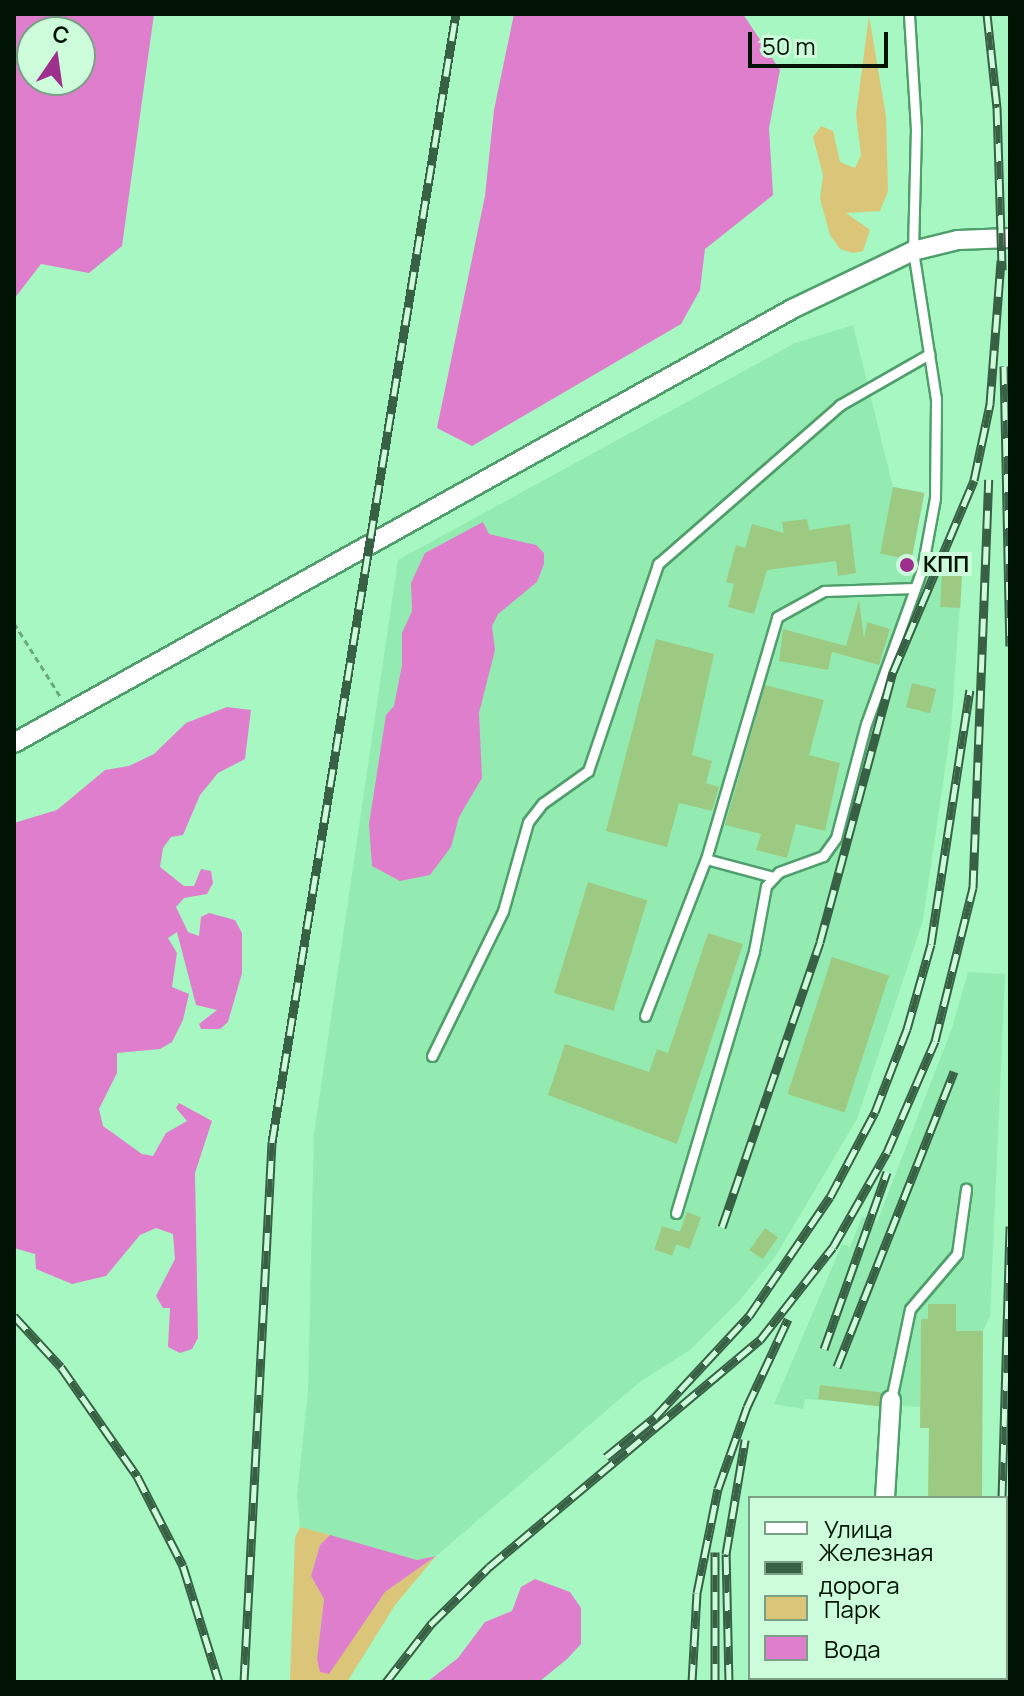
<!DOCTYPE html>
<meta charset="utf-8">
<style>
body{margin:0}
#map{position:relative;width:1024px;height:1696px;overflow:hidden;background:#a6f7c1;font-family:Manrope,sans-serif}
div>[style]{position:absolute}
.built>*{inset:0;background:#93ebb1}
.green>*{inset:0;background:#dac579}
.water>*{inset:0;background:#df7ecd}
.building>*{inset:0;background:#9dca83;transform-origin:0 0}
.path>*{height:3px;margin-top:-1.5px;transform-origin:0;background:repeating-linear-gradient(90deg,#6ca77f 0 6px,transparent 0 10px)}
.roads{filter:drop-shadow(2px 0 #4f9e6c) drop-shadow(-2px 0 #4f9e6c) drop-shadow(0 2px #4f9e6c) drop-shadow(0 -2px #4f9e6c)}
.lane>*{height:9px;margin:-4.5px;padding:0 4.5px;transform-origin:4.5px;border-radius:4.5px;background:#fff}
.street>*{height:18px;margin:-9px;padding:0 9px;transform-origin:9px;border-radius:9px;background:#fff}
.rail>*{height:9px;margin-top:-4.5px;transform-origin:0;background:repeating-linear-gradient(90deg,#cdfcdb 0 18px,#386044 0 36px);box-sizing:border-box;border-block:2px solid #386044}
.dots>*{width:22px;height:22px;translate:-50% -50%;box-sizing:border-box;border:4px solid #cdfcdb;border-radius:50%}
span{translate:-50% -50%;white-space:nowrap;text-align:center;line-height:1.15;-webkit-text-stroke:8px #cdfcdb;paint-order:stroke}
.poi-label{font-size:22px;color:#001305;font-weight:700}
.left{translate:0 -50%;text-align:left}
.frame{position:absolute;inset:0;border:16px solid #001305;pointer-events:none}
.legend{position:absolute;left:748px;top:1496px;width:260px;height:184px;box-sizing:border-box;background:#cdfcdb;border:2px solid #7b9f85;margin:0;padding:10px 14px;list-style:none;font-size:24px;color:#001305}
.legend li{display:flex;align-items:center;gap:16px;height:40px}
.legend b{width:40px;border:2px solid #7b9f85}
.north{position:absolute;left:16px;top:16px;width:80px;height:80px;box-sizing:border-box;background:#cdfcdb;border:2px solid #7b9f85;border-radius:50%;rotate:13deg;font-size:22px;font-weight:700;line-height:32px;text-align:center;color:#001305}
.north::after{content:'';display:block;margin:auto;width:28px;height:36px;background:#9e2f8e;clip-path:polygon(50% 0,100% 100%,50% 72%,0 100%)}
.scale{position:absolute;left:748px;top:32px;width:140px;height:36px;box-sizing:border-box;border:4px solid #001305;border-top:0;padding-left:10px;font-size:24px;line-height:28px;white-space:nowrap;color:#001305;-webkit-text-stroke:6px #cdfcdb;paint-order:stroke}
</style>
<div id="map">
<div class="built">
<div style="clip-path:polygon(853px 325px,893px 487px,924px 493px,911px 563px,962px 574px,951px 728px,923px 920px,857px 1119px,775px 1257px,740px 1300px,690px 1350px,641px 1381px,436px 1556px,417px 1560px,300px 1527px,297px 1496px,308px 1391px,314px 1134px,398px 560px,795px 343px)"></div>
<div style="clip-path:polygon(968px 972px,1005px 974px,990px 1316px,983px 1331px,956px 1331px,956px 1304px,928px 1304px,928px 1319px,921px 1320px,920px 1407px,805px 1399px,803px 1409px,774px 1404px,842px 1244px,850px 1247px,862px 1217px,877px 1222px,952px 1028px)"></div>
</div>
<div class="green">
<div style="clip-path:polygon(869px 16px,886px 116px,888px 191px,880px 211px,846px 213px,870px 230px,863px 251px,853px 253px,840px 249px,830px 235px,820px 199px,823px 175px,813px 137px,821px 126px,833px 131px,840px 162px,855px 168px,861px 155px,856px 115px)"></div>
<div style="clip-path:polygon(300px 1527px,330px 1535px,320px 1545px,311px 1576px,324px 1599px,317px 1659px,329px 1673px,385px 1592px,436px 1556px,395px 1605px,347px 1682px,290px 1682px,295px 1538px)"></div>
</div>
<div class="water">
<div style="clip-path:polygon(evenodd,14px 14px,154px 14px,122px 246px,89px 273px,41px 264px,14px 299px,14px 14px,32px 32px,80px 32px,80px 80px,32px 80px,32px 32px)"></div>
<div style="clip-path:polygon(514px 14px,743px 14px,780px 70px,769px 128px,773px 195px,705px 249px,700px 290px,681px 324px,472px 446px,437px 428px,485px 196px,494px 110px)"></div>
<div style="clip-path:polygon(483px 522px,489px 534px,536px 545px,544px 553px,544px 564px,537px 582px,498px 614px,492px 626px,495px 650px,479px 713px,482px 778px,459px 817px,451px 847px,430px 875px,400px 881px,372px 866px,369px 824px,386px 715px,394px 706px,402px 665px,402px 633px,412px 611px,411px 583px,425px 553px)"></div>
<div style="clip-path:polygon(227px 707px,251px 710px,245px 759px,218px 773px,200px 795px,183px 835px,171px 837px,163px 848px,160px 867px,184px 886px,194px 886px,201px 869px,211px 871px,213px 883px,207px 894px,184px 898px,176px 907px,188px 932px,199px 936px,201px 917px,209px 913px,235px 920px,242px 933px,242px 973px,228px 1022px,220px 1029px,201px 1029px,199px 1024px,217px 1010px,196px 1005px,177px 932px,168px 938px,177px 953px,172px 987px,189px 994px,183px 1020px,172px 1042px,160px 1049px,117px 1053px,117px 1073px,99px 1109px,103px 1126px,142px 1154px,153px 1156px,166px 1133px,187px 1121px,176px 1108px,179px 1103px,212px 1121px,195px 1173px,198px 1338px,192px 1349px,180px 1353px,168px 1347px,170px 1308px,163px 1308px,156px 1296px,175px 1259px,173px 1234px,156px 1228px,140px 1235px,106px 1276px,72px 1284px,36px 1269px,35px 1254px,14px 1248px,14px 823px,57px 810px,105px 770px,129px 766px,154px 754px,186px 723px)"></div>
<div style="clip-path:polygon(330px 1535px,417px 1560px,436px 1556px,385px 1592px,329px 1674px,320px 1672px,317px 1659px,324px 1599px,311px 1576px,320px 1545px)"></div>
<div style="clip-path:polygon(535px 1579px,570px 1592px,581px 1608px,581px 1644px,567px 1659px,539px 1682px,427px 1682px,458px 1658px,485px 1622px,512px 1611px,521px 1587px)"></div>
</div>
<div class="building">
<div style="left:893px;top:487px;width:32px;height:68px;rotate:11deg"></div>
<div style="clip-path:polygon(807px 519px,809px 530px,850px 524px,856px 573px,838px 576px,836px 561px,767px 570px,754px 614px,728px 607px,734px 584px,726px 582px,736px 545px,745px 548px,752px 524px,784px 533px,782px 522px)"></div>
<div style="left:942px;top:573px;width:20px;height:34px;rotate:3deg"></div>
<div style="clip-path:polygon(859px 600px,864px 639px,867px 622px,890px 629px,879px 665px,832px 652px,828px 670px,779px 661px,783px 629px,846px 646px)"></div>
<div style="clip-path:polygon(656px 639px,714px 654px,692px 755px,712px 761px,706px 783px,719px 787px,712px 811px,679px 803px,667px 847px,606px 831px)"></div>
<div style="left:912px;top:683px;width:25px;height:25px;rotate:14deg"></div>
<div style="clip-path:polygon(765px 685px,824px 700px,809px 755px,840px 763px,825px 831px,796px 824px,787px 858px,756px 850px,761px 834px,725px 825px)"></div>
<div style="left:588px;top:882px;width:62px;height:116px;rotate:17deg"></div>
<div style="clip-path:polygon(708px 933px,743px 944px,677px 1144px,548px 1095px,565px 1044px,649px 1072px,657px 1049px,668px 1053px)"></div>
<div style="left:832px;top:957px;width:60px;height:144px;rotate:18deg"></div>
<div style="left:687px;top:1212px;width:15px;height:34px;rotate:20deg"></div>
<div style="left:662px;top:1226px;width:19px;height:25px;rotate:18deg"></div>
<div style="left:765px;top:1228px;width:16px;height:27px;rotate:35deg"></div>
<div style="clip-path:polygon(928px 1304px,956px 1304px,956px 1331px,983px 1331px,982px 1498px,928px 1498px,929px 1428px,920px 1428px,921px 1319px,928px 1319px)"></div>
<div style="left:820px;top:1385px;width:62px;height:14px;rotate:7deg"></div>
</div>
<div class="path">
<div style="left:14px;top:623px;width:86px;rotate:57.8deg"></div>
</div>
<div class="roads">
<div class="lane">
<div style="left:706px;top:859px;width:69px;rotate:15deg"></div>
<div style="left:645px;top:1016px;width:168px;rotate:-68.8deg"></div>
<div style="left:706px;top:859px;width:252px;rotate:-73.6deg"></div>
<div style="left:777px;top:617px;width:54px;rotate:-29deg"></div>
<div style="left:824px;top:591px;width:91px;rotate:-1.9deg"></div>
<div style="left:432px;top:1056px;width:161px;rotate:-63.9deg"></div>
<div style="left:503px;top:911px;width:92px;rotate:-74.3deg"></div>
<div style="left:528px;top:822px;width:24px;rotate:-52deg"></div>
<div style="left:543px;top:803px;width:55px;rotate:-35.4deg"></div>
<div style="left:588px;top:771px;width:219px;rotate:-71.3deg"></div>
<div style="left:658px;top:564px;width:242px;rotate:-41.1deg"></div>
<div style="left:840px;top:405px;width:103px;rotate:-29.8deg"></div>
<div style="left:676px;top:1213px;width:273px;rotate:-73.4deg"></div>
<div style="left:754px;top:951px;width:66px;rotate:-79.5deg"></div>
<div style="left:766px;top:886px;width:19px;rotate:-47deg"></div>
<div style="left:779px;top:872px;width:47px;rotate:-20deg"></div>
<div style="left:823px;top:856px;width:22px;rotate:-54deg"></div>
<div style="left:836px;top:838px;width:118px;rotate:-75.3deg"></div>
<div style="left:866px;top:724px;width:165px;rotate:-70.1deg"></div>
<div style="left:922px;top:569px;width:72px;rotate:-79.6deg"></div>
<div style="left:935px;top:498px;width:99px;rotate:-89.4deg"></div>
<div style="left:936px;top:399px;width:150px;rotate:-98.8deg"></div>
<div style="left:913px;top:251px;width:122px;rotate:-88.6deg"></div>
<div style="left:916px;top:129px;width:115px;rotate:-93.5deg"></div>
<div style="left:891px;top:1400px;width:93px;rotate:-78.2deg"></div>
<div style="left:910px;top:1309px;width:72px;rotate:-49.5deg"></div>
<div style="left:957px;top:1254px;width:66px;rotate:-82.1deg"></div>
</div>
<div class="street">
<div style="left:14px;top:743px;width:891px;rotate:-29.15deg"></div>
<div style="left:792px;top:309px;width:134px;rotate:-25.6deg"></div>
<div style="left:913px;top:251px;width:46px;rotate:-13.7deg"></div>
<div style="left:958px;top:240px;width:52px;rotate:-2.2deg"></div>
<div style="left:885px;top:1498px;width:98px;rotate:-86.5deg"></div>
<div style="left:903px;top:1682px;width:4px;rotate:-76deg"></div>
</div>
</div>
<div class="rail">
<div style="left:987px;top:14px;width:94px;rotate:83.9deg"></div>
<div style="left:997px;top:107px;width:163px;rotate:88.2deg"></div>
<div style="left:1004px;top:366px;width:280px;rotate:88.8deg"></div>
<div style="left:722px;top:1227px;width:301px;rotate:-71deg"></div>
<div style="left:820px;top:942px;width:280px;rotate:-74.9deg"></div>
<div style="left:893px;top:672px;width:208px;rotate:-67.1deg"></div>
<div style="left:974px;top:480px;width:78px;rotate:-78.1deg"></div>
<div style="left:990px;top:404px;width:144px;rotate:-85.6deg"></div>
<div style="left:14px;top:1316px;width:69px;rotate:47.3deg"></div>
<div style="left:61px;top:1367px;width:133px;rotate:55.1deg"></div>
<div style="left:137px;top:1476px;width:101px;rotate:62.9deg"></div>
<div style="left:183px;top:1566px;width:121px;rotate:72.8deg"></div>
<div style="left:824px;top:1349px;width:188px;rotate:-70.4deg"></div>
<div style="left:837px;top:1367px;width:318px;rotate:-68.4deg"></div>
<div style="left:606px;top:1457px;width:63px;rotate:-39.2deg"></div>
<div style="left:655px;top:1417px;width:138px;rotate:-47.1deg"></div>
<div style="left:749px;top:1316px;width:144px;rotate:-55.8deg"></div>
<div style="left:830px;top:1197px;width:96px;rotate:-62.1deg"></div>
<div style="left:875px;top:1112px;width:89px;rotate:-68.9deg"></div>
<div style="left:907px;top:1029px;width:88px;rotate:-74.2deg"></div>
<div style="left:931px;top:944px;width:257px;rotate:-81.3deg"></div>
<div style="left:1002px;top:1498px;width:272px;rotate:-88.3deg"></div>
<div style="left:999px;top:1678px;width:4px;rotate:90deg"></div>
<div style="left:244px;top:1682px;width:541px;rotate:-87.03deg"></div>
<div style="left:272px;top:1142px;width:1143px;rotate:-80.74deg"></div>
<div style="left:386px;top:1682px;width:75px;rotate:-52.1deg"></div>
<div style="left:432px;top:1623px;width:80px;rotate:-44.5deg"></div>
<div style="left:489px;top:1567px;width:354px;rotate:-40deg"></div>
<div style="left:760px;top:1340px;width:118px;rotate:-51.9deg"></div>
<div style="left:833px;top:1247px;width:109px;rotate:-60.4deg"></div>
<div style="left:887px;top:1152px;width:121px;rotate:-66.6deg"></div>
<div style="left:935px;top:1041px;width:158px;rotate:-76.1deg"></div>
<div style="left:973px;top:888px;width:409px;rotate:-87.8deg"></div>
<div style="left:692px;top:1682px;width:89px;rotate:-86.8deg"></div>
<div style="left:697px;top:1593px;width:106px;rotate:-78.6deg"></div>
<div style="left:718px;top:1489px;width:87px;rotate:-70.5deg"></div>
<div style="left:747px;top:1407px;width:97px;rotate:-65deg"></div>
<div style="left:715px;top:1682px;width:130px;rotate:-90deg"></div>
<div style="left:729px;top:1682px;width:128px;rotate:-91.3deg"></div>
<div style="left:726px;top:1554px;width:116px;rotate:-80.5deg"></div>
</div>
<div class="dots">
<div style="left:907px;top:565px;background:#9e2f8e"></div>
</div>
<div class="poi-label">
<span class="left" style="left:923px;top:565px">КПП</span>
</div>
<div class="frame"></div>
<ul class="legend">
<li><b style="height:10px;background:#fff"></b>Улица</li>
<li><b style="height:10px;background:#386044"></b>Железная дорога</li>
<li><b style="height:22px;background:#dac579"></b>Парк</li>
<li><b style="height:22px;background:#df7ecd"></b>Вода</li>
</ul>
<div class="north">С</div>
<div class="scale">50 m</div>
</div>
